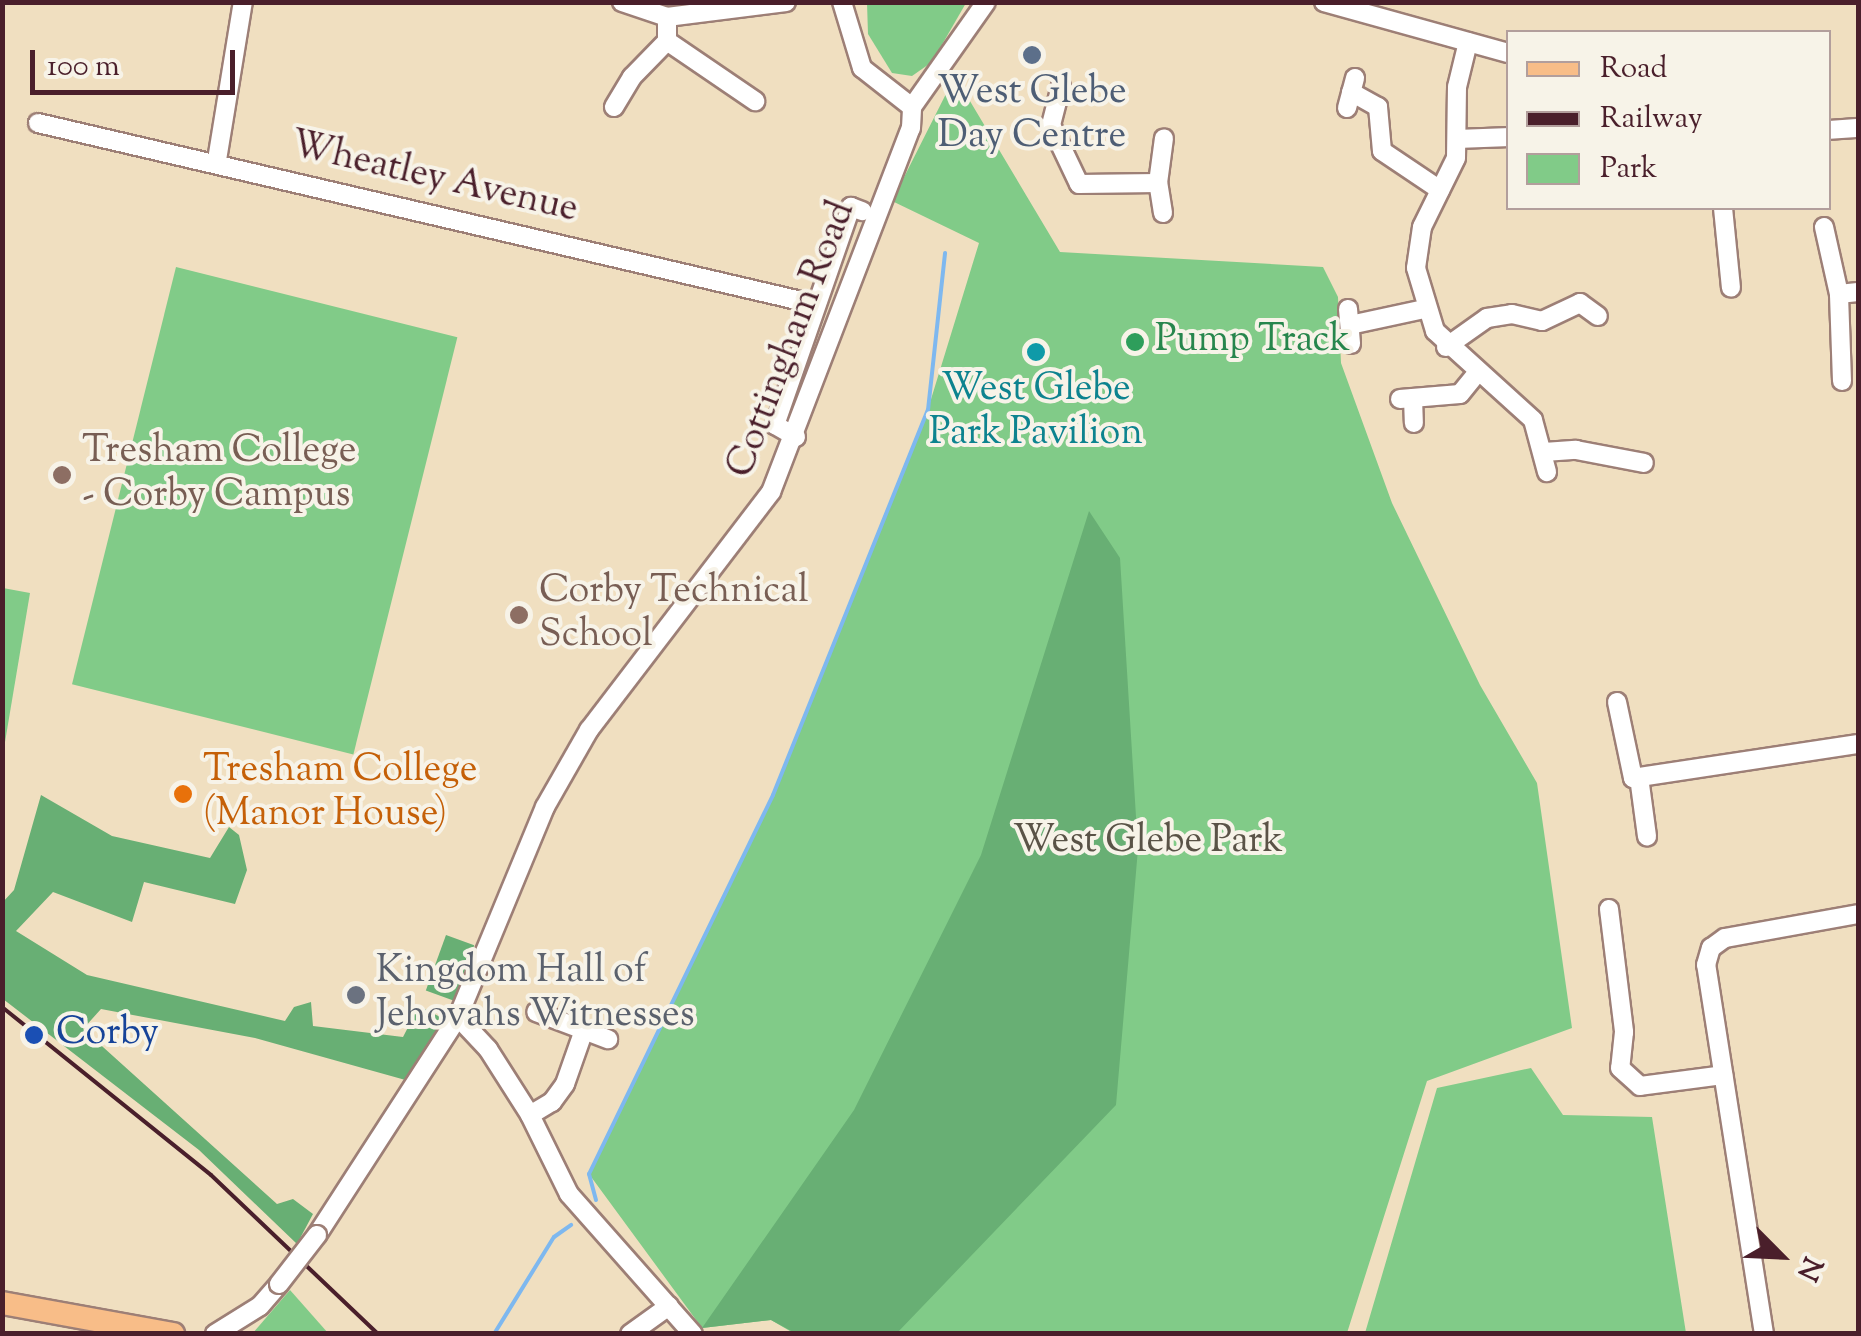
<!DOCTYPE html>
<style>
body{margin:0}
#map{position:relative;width:1861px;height:1336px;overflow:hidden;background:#f0dfc0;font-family:"Sorts Mill Goudy",serif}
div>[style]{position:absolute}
.green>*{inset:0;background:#81cb88;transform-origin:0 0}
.forest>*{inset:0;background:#68af74;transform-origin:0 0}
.stream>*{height:4px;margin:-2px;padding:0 2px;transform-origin:2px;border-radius:2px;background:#7eb8ef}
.roads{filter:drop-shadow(2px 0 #9d7f76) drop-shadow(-2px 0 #9d7f76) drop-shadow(0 2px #9d7f76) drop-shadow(0 -2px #9d7f76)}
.minor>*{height:18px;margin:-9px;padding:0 9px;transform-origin:9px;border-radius:9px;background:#fff}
.major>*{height:22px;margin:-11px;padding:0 11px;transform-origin:11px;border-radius:11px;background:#f8bd88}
.rail>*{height:4px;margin:-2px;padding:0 2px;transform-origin:2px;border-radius:2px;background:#4a1f2b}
.bridges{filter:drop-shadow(2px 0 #9d7f76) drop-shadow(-2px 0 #9d7f76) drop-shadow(0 2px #9d7f76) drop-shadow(0 -2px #9d7f76)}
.minor-bridge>*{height:18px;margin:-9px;padding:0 9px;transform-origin:9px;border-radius:9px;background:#fff}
.dots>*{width:28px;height:28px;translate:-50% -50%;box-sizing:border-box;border:5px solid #f7f3e8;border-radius:50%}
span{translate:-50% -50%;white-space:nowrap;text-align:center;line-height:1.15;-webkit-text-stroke:8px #f7f3e8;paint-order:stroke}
.service-label{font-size:38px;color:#4e5e75}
.street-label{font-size:38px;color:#4a1f2b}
.leisure-label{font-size:38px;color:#27864d}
.left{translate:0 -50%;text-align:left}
.culture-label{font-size:38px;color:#0d838f}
.education-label{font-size:38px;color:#785e54}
.food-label{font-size:38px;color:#c56008}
.park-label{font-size:38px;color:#5a5347}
.worship-label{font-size:38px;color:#5b616d}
.transit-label{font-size:38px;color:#164399}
.frame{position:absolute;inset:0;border:5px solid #4a1f2b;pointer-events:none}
.legend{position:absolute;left:1506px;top:30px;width:325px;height:180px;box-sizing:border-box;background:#f7f3e8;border:2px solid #b29e9c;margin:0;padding:12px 18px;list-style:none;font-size:30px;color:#4a1f2b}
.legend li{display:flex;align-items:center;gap:20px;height:50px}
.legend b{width:50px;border:2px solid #b29e9c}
.north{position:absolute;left:1731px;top:1206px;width:100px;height:100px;-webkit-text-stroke:8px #f7f3e8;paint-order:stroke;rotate:114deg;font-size:28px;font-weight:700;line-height:40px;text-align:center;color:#4a1f2b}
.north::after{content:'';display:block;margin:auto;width:35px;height:45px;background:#4a1f2b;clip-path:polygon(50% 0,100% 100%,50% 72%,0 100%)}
.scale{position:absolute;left:30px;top:50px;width:205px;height:45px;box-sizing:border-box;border:5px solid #4a1f2b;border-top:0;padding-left:12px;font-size:30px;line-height:35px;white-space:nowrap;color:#4a1f2b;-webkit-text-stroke:8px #f7f3e8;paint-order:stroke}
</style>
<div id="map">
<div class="green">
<div style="clip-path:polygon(867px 3px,867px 2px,966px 3px,932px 62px,912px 76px,892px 73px,868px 34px)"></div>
<div style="clip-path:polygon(955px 76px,1060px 252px,1323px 267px,1338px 297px,1341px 363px,1392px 503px,1480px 685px,1537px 783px,1572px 1028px,1427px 1081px,1347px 1333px,795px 1334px,771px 1320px,702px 1328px,589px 1174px,773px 795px,928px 409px,979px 243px,892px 201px)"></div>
<div style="left:176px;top:267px;width:290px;height:430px;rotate:14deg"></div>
<div style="clip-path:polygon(3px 588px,30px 593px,3px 754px,2px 588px)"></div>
<div style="clip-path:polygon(1531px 1068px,1563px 1115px,1652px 1117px,1686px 1333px,1365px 1333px,1437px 1088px)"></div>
<div style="clip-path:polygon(290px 1290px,328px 1333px,253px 1333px)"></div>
</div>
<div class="forest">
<div style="clip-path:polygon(1089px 511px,1120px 558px,1138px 849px,1116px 1105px,897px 1333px,795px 1333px,771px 1320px,702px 1328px,854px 1110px,981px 855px)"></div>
<div style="clip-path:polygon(41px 795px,112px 836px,210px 858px,229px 827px,239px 835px,247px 870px,235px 904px,144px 882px,132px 922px,53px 892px,16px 931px,87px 975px,285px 1021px,294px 1007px,311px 1002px,313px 1026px,403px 1037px,419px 1006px,446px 1020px,409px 1081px,255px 1038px,101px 1009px,83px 1029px,277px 1204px,293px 1199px,313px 1214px,297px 1244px,199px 1150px,3px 999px,2px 903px,14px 890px)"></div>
<div style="left:446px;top:935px;width:30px;height:59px;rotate:20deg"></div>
</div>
<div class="stream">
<div style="left:596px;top:1200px;width:27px;rotate:-105deg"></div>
<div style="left:589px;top:1174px;width:421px;rotate:-64.1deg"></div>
<div style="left:773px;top:795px;width:415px;rotate:-68.1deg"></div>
<div style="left:928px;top:410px;width:158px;rotate:-83.8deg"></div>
<div style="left:494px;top:1334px;width:114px;rotate:-58.3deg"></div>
<div style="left:554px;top:1237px;width:21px;rotate:-35deg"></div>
</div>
<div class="roads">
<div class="minor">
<div style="left:622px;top:2px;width:47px;rotate:18.4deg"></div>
<div style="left:667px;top:17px;width:120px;rotate:-7.2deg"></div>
<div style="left:842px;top:2px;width:69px;rotate:73.1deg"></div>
<div style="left:862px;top:68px;width:63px;rotate:38deg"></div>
<div style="left:1324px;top:2px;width:191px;rotate:15.5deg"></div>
<div style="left:667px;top:17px;width:24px;rotate:90deg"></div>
<div style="left:667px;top:41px;width:107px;rotate:34.3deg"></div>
<div style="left:1468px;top:42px;width:46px;rotate:103.7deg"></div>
<div style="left:1457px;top:87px;width:71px;rotate:90.8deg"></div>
<div style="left:1456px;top:158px;width:77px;rotate:116.2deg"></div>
<div style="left:1422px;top:227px;width:41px;rotate:98.3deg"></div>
<div style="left:1416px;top:268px;width:66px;rotate:73.2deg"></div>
<div style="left:1435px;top:331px;width:132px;rotate:42.2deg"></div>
<div style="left:1533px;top:420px;width:54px;rotate:74.9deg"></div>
<div style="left:1061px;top:86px;width:40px;rotate:104.4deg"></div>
<div style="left:1051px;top:125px;width:65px;rotate:64.6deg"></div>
<div style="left:1079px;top:184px;width:79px;rotate:-0.7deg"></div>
<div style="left:1351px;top:92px;width:31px;rotate:29deg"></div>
<div style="left:1378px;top:107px;width:44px;rotate:84.8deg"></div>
<div style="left:1382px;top:151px;width:70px;rotate:33.9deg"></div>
<div style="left:614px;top:107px;width:35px;rotate:-59deg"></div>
<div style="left:632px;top:77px;width:50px;rotate:-45.8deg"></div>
<div style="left:1347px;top:108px;width:31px;rotate:-75deg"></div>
<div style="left:38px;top:123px;width:797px;rotate:13.13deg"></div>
<div style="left:1828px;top:130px;width:30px;rotate:-4deg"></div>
<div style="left:1459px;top:139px;width:49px;rotate:-2.3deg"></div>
<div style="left:217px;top:160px;width:160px;rotate:-80.7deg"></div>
<div style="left:1723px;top:208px;width:80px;rotate:84.3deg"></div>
<div style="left:1163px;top:213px;width:30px;rotate:-99deg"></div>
<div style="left:1158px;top:183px;width:45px;rotate:-82.4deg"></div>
<div style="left:1824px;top:227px;width:69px;rotate:77.4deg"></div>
<div style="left:1348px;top:309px;width:35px;rotate:85deg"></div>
<div style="left:1350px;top:325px;width:76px;rotate:-12.2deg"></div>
<div style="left:1446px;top:347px;width:50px;rotate:-35.3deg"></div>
<div style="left:1487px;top:318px;width:25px;rotate:-9deg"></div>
<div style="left:1512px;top:314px;width:31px;rotate:13deg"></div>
<div style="left:1542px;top:321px;width:42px;rotate:-25.3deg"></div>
<div style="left:1580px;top:303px;width:22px;rotate:36deg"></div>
<div style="left:1842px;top:381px;width:87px;rotate:-92deg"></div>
<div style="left:1839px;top:294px;width:19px;rotate:-6deg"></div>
<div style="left:1413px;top:398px;width:25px;rotate:88deg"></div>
<div style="left:1400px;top:399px;width:60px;rotate:-4.8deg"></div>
<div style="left:1460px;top:394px;width:26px;rotate:-51deg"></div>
<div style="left:796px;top:437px;width:24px;rotate:-150deg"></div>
<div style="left:775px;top:425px;width:231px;rotate:-70.8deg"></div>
<div style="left:851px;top:207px;width:12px;rotate:20deg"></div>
<div style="left:1544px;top:452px;width:32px;rotate:-4deg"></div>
<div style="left:1576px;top:450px;width:69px;rotate:10.8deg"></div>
<div style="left:1617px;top:702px;width:78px;rotate:78.1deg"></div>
<div style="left:1633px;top:778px;width:228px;rotate:-8.6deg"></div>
<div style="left:1639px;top:777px;width:60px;rotate:82.3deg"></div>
<div style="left:1609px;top:909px;width:124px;rotate:83deg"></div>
<div style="left:1624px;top:1032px;width:36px;rotate:96deg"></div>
<div style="left:1620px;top:1068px;width:27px;rotate:42deg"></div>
<div style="left:1640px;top:1086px;width:84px;rotate:-7.5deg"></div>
<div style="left:458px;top:1017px;width:44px;rotate:46.8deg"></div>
<div style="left:488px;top:1049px;width:78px;rotate:57.5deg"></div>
<div style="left:530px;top:1115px;width:88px;rotate:63.7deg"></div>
<div style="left:569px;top:1194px;width:187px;rotate:48.5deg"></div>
<div style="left:584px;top:1030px;width:26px;rotate:21deg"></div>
<div style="left:530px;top:1115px;width:26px;rotate:-31deg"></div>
<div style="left:552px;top:1102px;width:22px;rotate:-54deg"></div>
<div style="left:565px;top:1084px;width:57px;rotate:-70.6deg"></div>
<div style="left:584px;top:1030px;width:51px;rotate:-159.4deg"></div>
<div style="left:317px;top:1235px;width:260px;rotate:-57.1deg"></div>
<div style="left:458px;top:1017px;width:227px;rotate:-67.5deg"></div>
<div style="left:545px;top:807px;width:89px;rotate:-60.3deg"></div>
<div style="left:589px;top:730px;width:300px;rotate:-52.6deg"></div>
<div style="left:771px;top:492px;width:390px;rotate:-69deg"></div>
<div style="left:911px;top:128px;width:21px;rotate:-87deg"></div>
<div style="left:912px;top:107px;width:128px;rotate:-54.8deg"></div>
<div style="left:215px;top:1334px;width:53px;rotate:-31.9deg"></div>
<div style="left:260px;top:1306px;width:29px;rotate:-49deg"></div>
<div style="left:630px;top:1334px;width:48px;rotate:-35.7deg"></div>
<div style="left:1764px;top:1334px;width:374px;rotate:-98.9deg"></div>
<div style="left:1706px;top:965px;width:18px;rotate:-74deg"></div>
<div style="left:1711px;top:948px;width:17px;rotate:-36deg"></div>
<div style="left:1725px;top:938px;width:135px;rotate:-10.2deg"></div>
</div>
<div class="major">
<div style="left:2px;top:1303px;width:174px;rotate:10.3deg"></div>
</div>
</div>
<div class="rail">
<div style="left:2px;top:1007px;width:268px;rotate:38.8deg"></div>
<div style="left:211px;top:1175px;width:231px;rotate:43.6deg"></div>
</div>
<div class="bridges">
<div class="minor-bridge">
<div style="left:279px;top:1284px;width:62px;rotate:-52.2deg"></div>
</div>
</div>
<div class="dots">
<div style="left:1032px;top:55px;background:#5c6f8a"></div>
<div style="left:1135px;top:342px;background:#2e9e5b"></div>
<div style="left:1036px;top:352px;background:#0f9aa8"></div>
<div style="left:62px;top:475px;background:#8d6e63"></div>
<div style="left:519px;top:615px;background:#8d6e63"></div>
<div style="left:183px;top:794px;background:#e8710a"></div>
<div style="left:356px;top:995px;background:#6b7280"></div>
<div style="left:34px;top:1035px;background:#1a4fb4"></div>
</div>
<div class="service-label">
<span style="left:1032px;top:116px">West Glebe<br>Day Centre</span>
</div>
<div class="street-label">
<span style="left:434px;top:179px;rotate:13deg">Wheatley Avenue</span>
<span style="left:793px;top:340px;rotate:-69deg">Cottingham Road</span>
</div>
<div class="leisure-label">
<span class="left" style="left:1155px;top:342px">Pump Track</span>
</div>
<div class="culture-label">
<span style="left:1036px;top:413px">West Glebe<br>Park Pavilion</span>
</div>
<div class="education-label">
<span class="left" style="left:82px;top:475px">Tresham College<br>- Corby Campus</span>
<span class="left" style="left:539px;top:615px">Corby Technical<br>School</span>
</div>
<div class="food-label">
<span class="left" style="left:203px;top:794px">Tresham College<br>(Manor House)</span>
</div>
<div class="park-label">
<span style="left:1148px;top:843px">West Glebe Park</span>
</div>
<div class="worship-label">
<span class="left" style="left:376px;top:995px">Kingdom Hall of<br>Jehovahs Witnesses</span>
</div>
<div class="transit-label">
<span class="left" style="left:56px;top:1035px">Corby</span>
</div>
<div class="frame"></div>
<ul class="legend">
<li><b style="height:12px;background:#f8bd88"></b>Road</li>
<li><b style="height:12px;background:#4a1f2b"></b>Railway</li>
<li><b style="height:28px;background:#81cb88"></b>Park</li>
</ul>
<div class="north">N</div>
<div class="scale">100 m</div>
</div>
